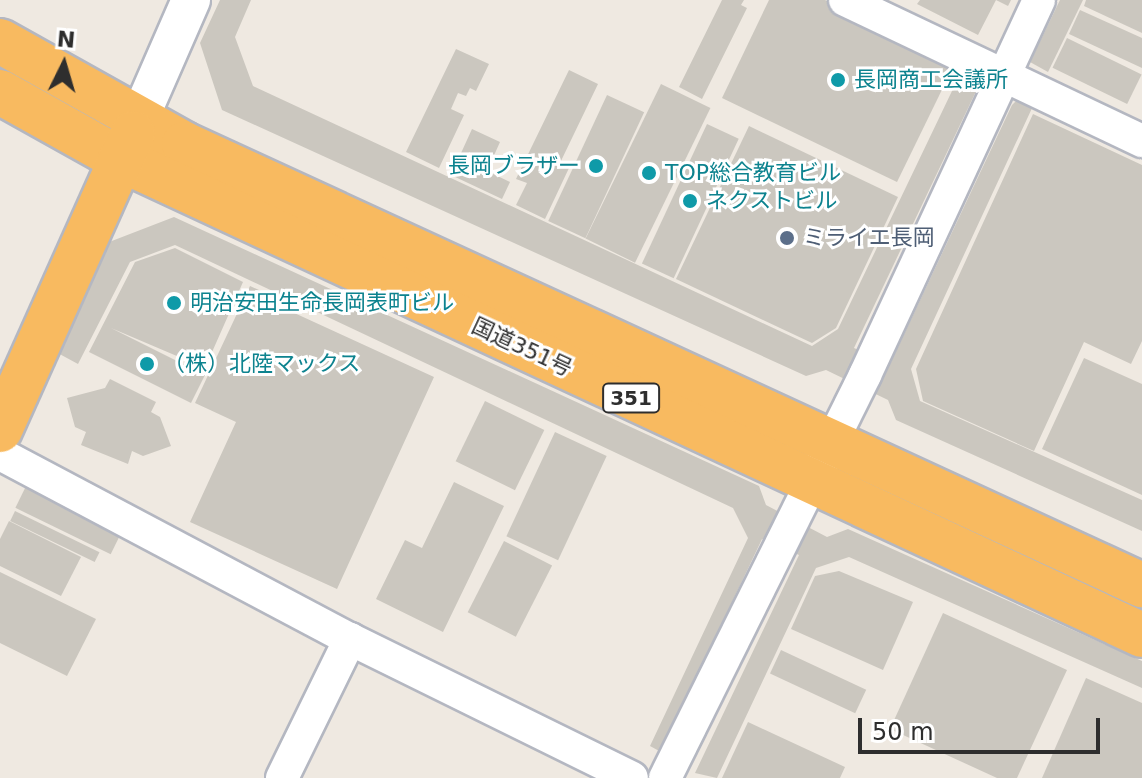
<!DOCTYPE html>
<meta charset="utf-8">
<style>
body{margin:0}
#map{position:relative;width:1142px;height:778px;overflow:hidden;background:#efe9e1;font-family:"DejaVu Sans","Noto Sans JP",sans-serif}
div>[style]{position:absolute}
.building>*{inset:0;background:#cbc7bf;transform-origin:0 0}
.roads{filter:drop-shadow(2px 0 #b4b7c1) drop-shadow(-2px 0 #b4b7c1) drop-shadow(0 2px #b4b7c1) drop-shadow(0 -2px #b4b7c1)}
.minor>*{height:32px;margin:-16px;padding:0 16px;transform-origin:16px;border-radius:16px;background:#fff}
.tertiary>*{height:38px;margin:-19px;padding:0 19px;transform-origin:19px;border-radius:19px;background:#fff}
.trunk>*{height:44px;margin:-22px;padding:0 22px;transform-origin:22px;border-radius:22px;background:#f8ba60}
.dots>*{width:22px;height:22px;translate:-50% -50%;box-sizing:border-box;border:4px solid #fff;border-radius:50%}
span{translate:-50% -50%;white-space:nowrap;text-align:center;line-height:1.15;-webkit-text-stroke:6px #fff;paint-order:stroke}
.shield-label span{padding:2px 6px;background:#fff;border:2px solid;border-radius:6px;-webkit-text-stroke-width:0}
.shield-label{font-size:20px;color:#2e2e2e;font-weight:700}
.culture-label{font-size:22px;color:#0d838f}
.left{translate:0 -50%;text-align:left}
.right{translate:-100% -50%;text-align:right}
.service-label{font-size:22px;color:#4e5e75}
.street-label{font-size:22px;color:#2e2e2e}
.north{position:absolute;left:24px;top:24px;width:80px;height:80px;-webkit-text-stroke:6px #fff;paint-order:stroke;rotate:5deg;font-size:22px;font-weight:700;line-height:32px;text-align:center;color:#2e2e2e}
.north::after{content:'';display:block;margin:auto;width:28px;height:36px;background:#2e2e2e;clip-path:polygon(50% 0,100% 100%,50% 72%,0 100%)}
.scale{position:absolute;left:858px;top:718px;width:242px;height:36px;box-sizing:border-box;border:4px solid #2e2e2e;border-top:0;padding-left:10px;font-size:24px;line-height:28px;white-space:nowrap;color:#2e2e2e;-webkit-text-stroke:6px #fff;paint-order:stroke}
</style>
<div id="map">
<div class="building">
<div style="clip-path:polygon(220px 0,251px 0,235px 37px,253px 86px,812px 346px,838px 329px,963px 68px,977px 75px,979px 85px,854px 348px,890px 364px,1012px 105px,1018px 99px,1033px 106px,911px 369px,920px 401px,1142px 500px,1142px 531px,896px 420px,888px 400px,826px 370px,806px 376px,222px 110px,200px 43px)"></div>
<div style="clip-path:polygon(722px 0,744px 0,741px 5px,747px 8px,702px 99px,679px 87px)"></div>
<div style="clip-path:polygon(769px 0,825px 0,955px 63px,897px 182px,722px 98px)"></div>
<div style="clip-path:polygon(920px 0,1011px 0,1008px 6px,996px 0,978px 35px,917px 4px)"></div>
<div style="clip-path:polygon(1060px 0,1083px 0,1048px 72px,1030px 62px)"></div>
<div style="clip-path:polygon(1086px 0,1142px 0,1142px 33px,1084px 6px)"></div>
<div style="clip-path:polygon(1080px 10px,1142px 38px,1142px 68px,1069px 34px)"></div>
<div style="left:1067px;top:38px;width:83px;height:33px;rotate:26deg"></div>
<div style="clip-path:polygon(456px 49px,489px 64px,476px 91px,470px 88px,466px 96px,458px 93px,451px 109px,464px 115px,439px 168px,406px 152px)"></div>
<div style="clip-path:polygon(569px 70px,598px 84px,560px 163px,569px 168px,545px 219px,516px 205px,527px 183px,516px 179px)"></div>
<div style="left:661px;top:84px;width:55px;height:172px;rotate:26deg"></div>
<div style="left:607px;top:95px;width:41px;height:139px;rotate:25deg"></div>
<div style="clip-path:polygon(1033px 114px,1142px 165px,1142px 341px,1131px 364px,1084px 342px,1034px 451px,923px 401px,916px 369px)"></div>
<div style="left:707px;top:124px;width:35px;height:154px;rotate:25deg"></div>
<div style="clip-path:polygon(749px 126px,898px 197px,836px 328px,812px 343px,676px 279px)"></div>
<div style="clip-path:polygon(472px 129px,500px 142px,487px 171px,510px 182px,502px 199px,451px 175px)"></div>
<div style="clip-path:polygon(174px 217px,759px 486px,766px 505px,827px 537px,848px 529px,1142px 661px,1142px 688px,849px 557px,816px 568px,717px 778px,695px 773px,799px 555px,762px 539px,661px 752px,650px 746px,748px 538px,733px 508px,175px 245px,130px 262px,78px 364px,54px 351px,104px 244px)"></div>
<div style="clip-path:polygon(175px 248px,243px 282px,205px 368px,111px 328px,205px 375px,191px 403px,89px 352px,135px 262px)"></div>
<div style="clip-path:polygon(250px 286px,292px 305px,290px 311px,434px 377px,337px 589px,190px 522px,236px 422px,195px 403px)"></div>
<div style="clip-path:polygon(1084px 358px,1142px 384px,1142px 495px,1042px 449px)"></div>
<div style="clip-path:polygon(110px 379px,156px 402px,151px 412px,160px 417px,171px 446px,143px 456px,132px 451px,128px 464px,81px 445px,86px 432px,75px 427px,67px 398px,105px 388px)"></div>
<div style="left:485px;top:401px;width:66px;height:67px;rotate:26deg"></div>
<div style="left:555px;top:432px;width:57px;height:115px;rotate:25deg"></div>
<div style="left:29px;top:480px;width:106px;height:31px;rotate:26deg"></div>
<div style="clip-path:polygon(454px 482px,504px 506px,443px 632px,376px 599px,405px 540px,422px 548px)"></div>
<div style="left:15px;top:511px;width:94px;height:11px;rotate:26deg"></div>
<div style="clip-path:polygon(9px 521px,81px 557px,61px 596px,0 566px,0 539px)"></div>
<div style="left:504px;top:541px;width:54px;height:80px;rotate:27deg"></div>
<div style="clip-path:polygon(839px 571px,913px 602px,883px 670px,791px 629px,815px 576px)"></div>
<div style="clip-path:polygon(0 572px,96px 619px,67px 676px,0 643px)"></div>
<div style="clip-path:polygon(943px 613px,1067px 670px,1017px 778px,997px 778px,890px 729px)"></div>
<div style="left:781px;top:650px;width:94px;height:26px;rotate:25deg"></div>
<div style="clip-path:polygon(1086px 678px,1142px 703px,1142px 778px,1042px 778px)"></div>
<div style="clip-path:polygon(748px 722px,845px 767px,840px 778px,722px 778px)"></div>
</div>
<div class="roads">
<div class="minor">
<div style="left:845px;top:0;width:329px;rotate:25.4deg"></div>
<div style="left:0;top:454px;width:396px;rotate:27.9deg"></div>
<div style="left:350px;top:639px;width:314px;rotate:26.2deg"></div>
<div style="left:282px;top:778px;width:155px;rotate:-63.9deg"></div>
<div style="left:665px;top:778px;width:450px;rotate:-63.6deg"></div>
<div style="left:865px;top:375px;width:413px;rotate:-65.1deg"></div>
</div>
<div class="tertiary">
<div style="left:139px;top:119px;width:130px;rotate:-66.4deg"></div>
</div>
<div class="trunk">
<div style="left:0;top:41px;width:211px;rotate:29.2deg"></div>
<div style="left:184px;top:144px;width:1055px;rotate:24.72deg"></div>
<div style="left:0;top:92px;width:137px;rotate:29.2deg"></div>
<div style="left:120px;top:159px;width:1127px;rotate:24.97deg"></div>
<div style="left:0;top:430px;width:325px;rotate:-65.9deg"></div>
</div>
</div>
<div class="dots">
<div style="left:838px;top:80px;background:#0f9aa8"></div>
<div style="left:596px;top:166px;background:#0f9aa8"></div>
<div style="left:649px;top:173px;background:#0f9aa8"></div>
<div style="left:690px;top:201px;background:#0f9aa8"></div>
<div style="left:787px;top:238px;background:#5c6f8a"></div>
<div style="left:174px;top:303px;background:#0f9aa8"></div>
<div style="left:147px;top:364px;background:#0f9aa8"></div>
</div>
<div class="shield-label">
<span style="left:631px;top:398px">351</span>
</div>
<div class="culture-label">
<span class="left" style="left:854px;top:80px">長岡商工会議所</span>
<span class="right" style="left:580px;top:166px">長岡ブラザー</span>
<span class="left" style="left:665px;top:173px">TOP総合教育ビル</span>
<span class="left" style="left:706px;top:201px">ネクストビル</span>
<span class="left" style="left:190px;top:303px">明治安田生命長岡表町ビル</span>
<span class="left" style="left:163px;top:364px">（株）北陸マックス</span>
</div>
<div class="service-label">
<span class="left" style="left:803px;top:238px">ミライエ長岡</span>
</div>
<div class="street-label">
<span style="left:522px;top:347px;rotate:25deg">国道351号</span>
</div>
<div class="north">N</div>
<div class="scale">50 m</div>
</div>
